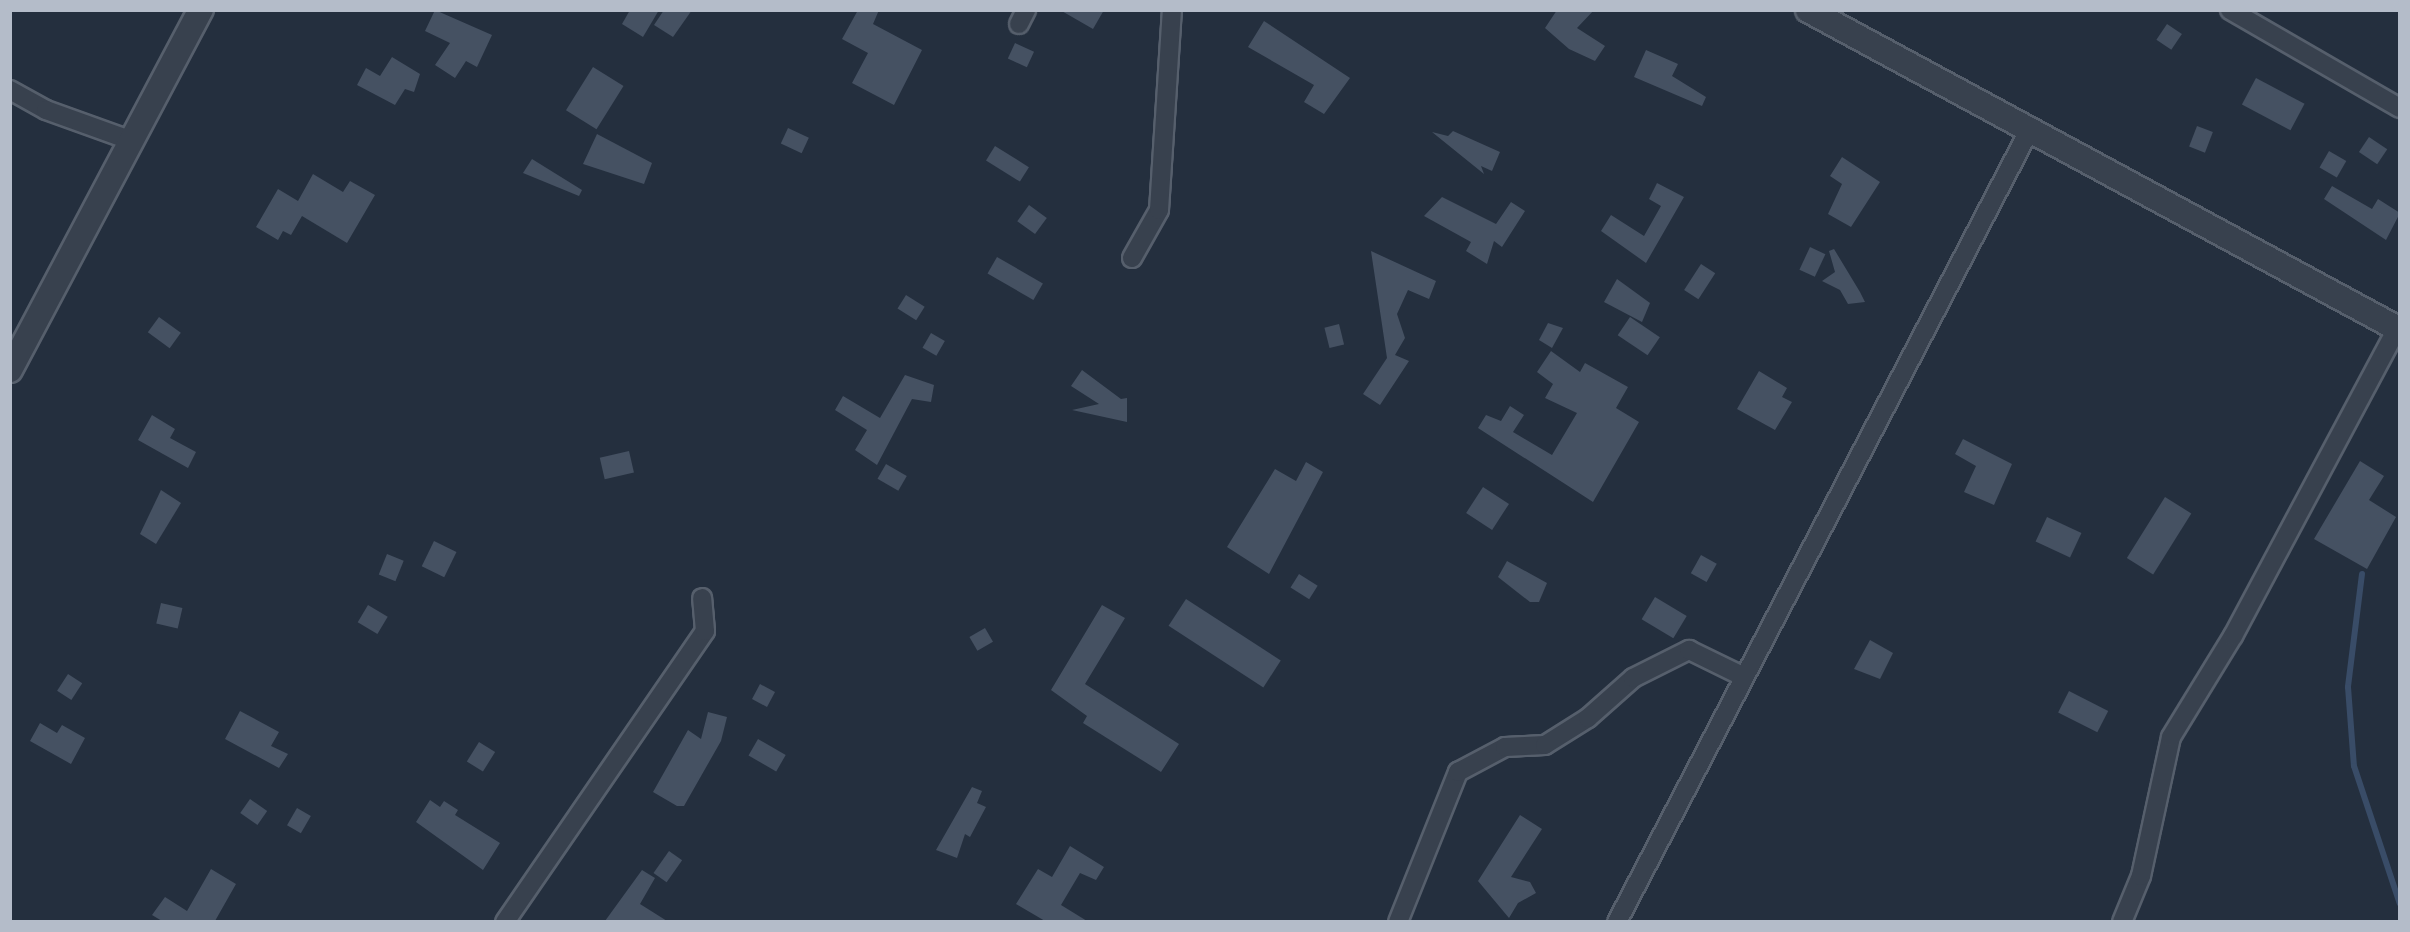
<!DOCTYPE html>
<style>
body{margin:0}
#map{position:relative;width:2410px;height:932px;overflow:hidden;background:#242f3e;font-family:"DM Sans",sans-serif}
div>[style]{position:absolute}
.stream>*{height:6px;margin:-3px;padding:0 3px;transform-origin:3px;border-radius:3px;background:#394c67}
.building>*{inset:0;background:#455162;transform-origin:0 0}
.roads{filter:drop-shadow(2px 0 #565f6c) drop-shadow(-2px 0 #565f6c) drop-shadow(0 2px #565f6c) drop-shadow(0 -2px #565f6c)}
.minor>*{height:18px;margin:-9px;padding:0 9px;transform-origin:9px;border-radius:9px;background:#38414e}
.tertiary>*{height:24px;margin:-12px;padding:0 12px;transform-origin:12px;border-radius:12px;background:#38414e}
span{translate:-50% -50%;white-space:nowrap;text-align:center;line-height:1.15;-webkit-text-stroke:6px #1d2633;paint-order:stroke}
.frame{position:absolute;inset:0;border:12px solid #b4bcc9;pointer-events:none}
</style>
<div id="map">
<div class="stream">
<div style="left:2362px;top:574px;width:114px;rotate:97.1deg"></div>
<div style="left:2348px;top:687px;width:79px;rotate:85.7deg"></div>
<div style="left:2354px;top:766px;width:145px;rotate:71.6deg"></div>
</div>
<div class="building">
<div style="clip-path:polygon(435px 10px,492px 35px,477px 67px,466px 61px,455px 78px,435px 65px,450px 43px,425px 31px)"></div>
<div style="clip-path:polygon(630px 10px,659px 10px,643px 37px,622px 24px)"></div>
<div style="clip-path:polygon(664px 10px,692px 10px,673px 37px,654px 25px)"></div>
<div style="clip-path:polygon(858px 10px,879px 10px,873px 24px,922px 50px,894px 105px,852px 83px,868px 53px,842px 39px)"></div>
<div style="clip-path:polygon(1060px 10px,1104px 10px,1093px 29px)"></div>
<div style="clip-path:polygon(1557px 10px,1594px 10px,1577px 28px,1605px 46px,1595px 61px,1569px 49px,1545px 28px)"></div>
<div style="clip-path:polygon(1264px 21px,1350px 78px,1324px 114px,1304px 102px,1314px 85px,1248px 47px)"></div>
<div style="left:2167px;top:24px;width:18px;height:19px;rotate:34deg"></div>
<div style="left:1015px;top:43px;width:21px;height:17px;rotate:25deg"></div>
<div style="clip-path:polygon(1646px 50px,1678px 64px,1672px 76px,1706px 97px,1702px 106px,1634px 77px)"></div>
<div style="clip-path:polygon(392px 57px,420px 74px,414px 92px,405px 89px,395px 105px,357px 85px,366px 68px,380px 76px)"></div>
<div style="left:593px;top:67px;width:36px;height:51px;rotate:32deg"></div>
<div style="left:2256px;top:78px;width:55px;height:30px;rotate:28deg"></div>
<div style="left:2197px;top:126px;width:17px;height:22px;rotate:21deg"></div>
<div style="left:788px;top:128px;width:23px;height:17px;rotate:25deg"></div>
<div style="clip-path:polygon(1453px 131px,1500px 152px,1492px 171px,1481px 166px,1484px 174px,1432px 132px,1448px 136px)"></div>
<div style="clip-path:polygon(597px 134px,652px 163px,644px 184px,583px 164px)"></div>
<div style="left:2369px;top:137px;width:22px;height:18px;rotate:34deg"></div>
<div style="left:995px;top:146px;width:40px;height:17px;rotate:32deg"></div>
<div style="left:2329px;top:151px;width:20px;height:19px;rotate:30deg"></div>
<div style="clip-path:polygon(1842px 157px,1880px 182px,1851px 227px,1828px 214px,1842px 184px,1830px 176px)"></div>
<div style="clip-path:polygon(532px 159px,582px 190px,579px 196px,523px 173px)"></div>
<div style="clip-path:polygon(313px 174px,343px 192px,350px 181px,375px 195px,347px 243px,302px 216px,291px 235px,283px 231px,278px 240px,256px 227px,278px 189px,298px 201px)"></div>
<div style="clip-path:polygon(1657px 183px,1684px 197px,1646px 263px,1601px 231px,1611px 215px,1644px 236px,1661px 206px,1649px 199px)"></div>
<div style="clip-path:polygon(2332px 186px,2372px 209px,2378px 199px,2400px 213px,2386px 240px,2324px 199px)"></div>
<div style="clip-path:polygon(1442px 197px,1496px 224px,1511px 202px,1525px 211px,1502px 247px,1494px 241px,1487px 264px,1466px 251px,1471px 242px,1424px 216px)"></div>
<div style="left:1029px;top:205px;width:22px;height:20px;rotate:36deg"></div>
<div style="left:1810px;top:247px;width:17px;height:25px;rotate:25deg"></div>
<div style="clip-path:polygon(1834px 249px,1860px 292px,1865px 302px,1848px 304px,1840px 290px,1822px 281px,1835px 272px,1829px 251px)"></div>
<div style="clip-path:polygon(1371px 251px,1436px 281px,1429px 299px,1408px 290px,1397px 314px,1405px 338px,1395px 355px,1409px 361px,1380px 405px,1363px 394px,1387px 358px)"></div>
<div style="left:997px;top:257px;width:53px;height:19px;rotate:30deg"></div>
<div style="left:1701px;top:264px;width:17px;height:31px;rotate:33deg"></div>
<div style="clip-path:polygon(1617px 279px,1650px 303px,1642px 322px,1604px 302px)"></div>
<div style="left:906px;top:295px;width:22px;height:16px;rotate:32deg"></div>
<div style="left:159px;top:317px;width:27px;height:19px;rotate:36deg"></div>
<div style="left:1630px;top:317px;width:36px;height:22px;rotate:34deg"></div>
<div style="clip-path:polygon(1548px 323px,1563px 328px,1552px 348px,1539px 340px)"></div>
<div style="left:1339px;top:324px;width:21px;height:15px;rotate:76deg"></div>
<div style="left:931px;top:333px;width:16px;height:17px;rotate:30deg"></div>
<div style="clip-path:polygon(1551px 351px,1580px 372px,1585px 363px,1628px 387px,1616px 408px,1639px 422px,1593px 502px,1478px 428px,1486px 415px,1501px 421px,1510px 406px,1524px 415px,1513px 432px,1552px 455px,1577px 413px,1545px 398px,1553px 384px,1537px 372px)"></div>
<div style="clip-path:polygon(1082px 370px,1121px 399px,1127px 398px,1127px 422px,1072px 410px,1099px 404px,1071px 386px)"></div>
<div style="clip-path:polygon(1759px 371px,1787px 388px,1782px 397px,1792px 402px,1775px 430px,1737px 409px)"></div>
<div style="clip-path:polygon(905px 375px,934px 385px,931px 402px,912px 399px,877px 465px,855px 450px,867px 430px,835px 410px,843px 396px,880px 418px)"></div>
<div style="clip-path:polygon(152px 415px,175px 429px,170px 438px,196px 452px,188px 468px,138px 440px)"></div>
<div style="clip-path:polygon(1963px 439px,2012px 464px,1994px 505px,1964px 492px,1976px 466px,1955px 454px)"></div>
<div style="left:629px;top:451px;width:22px;height:30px;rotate:77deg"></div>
<div style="clip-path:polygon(2360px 461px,2384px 476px,2369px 500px,2396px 517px,2367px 569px,2314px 539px)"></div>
<div style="clip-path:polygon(1306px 462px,1323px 472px,1269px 574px,1227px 547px,1275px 469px,1296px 481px)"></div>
<div style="left:886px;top:464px;width:24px;height:17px;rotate:30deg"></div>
<div style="left:1483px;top:487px;width:31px;height:31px;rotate:33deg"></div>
<div style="clip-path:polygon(161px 490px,181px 503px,156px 544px,140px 534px)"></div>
<div style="left:2165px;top:497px;width:31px;height:72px;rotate:32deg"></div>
<div style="left:2047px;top:517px;width:38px;height:27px;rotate:25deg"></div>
<div style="left:434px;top:541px;width:25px;height:28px;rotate:26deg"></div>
<div style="left:387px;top:554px;width:18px;height:22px;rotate:22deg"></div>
<div style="left:1701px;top:555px;width:18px;height:21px;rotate:29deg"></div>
<div style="clip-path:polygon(1507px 561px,1547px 583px,1539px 602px,1530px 602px,1498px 577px)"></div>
<div style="left:1299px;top:574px;width:22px;height:16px;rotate:32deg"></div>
<div style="left:1655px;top:597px;width:37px;height:26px;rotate:31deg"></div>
<div style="left:1186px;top:599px;width:113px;height:32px;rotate:33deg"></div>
<div style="left:161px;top:603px;width:22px;height:21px;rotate:13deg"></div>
<div style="left:368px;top:605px;width:23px;height:20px;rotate:31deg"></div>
<div style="clip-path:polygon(1102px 605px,1125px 618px,1085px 684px,1179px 744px,1161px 772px,1083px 723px,1087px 716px,1051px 690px)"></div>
<div style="left:985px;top:628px;width:16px;height:18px;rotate:60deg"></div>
<div style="clip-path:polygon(1870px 640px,1893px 653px,1880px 679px,1854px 669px)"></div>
<div style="left:68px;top:674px;width:17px;height:20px;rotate:33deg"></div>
<div style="left:760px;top:684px;width:17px;height:17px;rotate:28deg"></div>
<div style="left:2069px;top:691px;width:44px;height:24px;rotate:27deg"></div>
<div style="clip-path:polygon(240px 711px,279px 732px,271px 746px,288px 754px,279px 768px,225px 739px)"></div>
<div style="clip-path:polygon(708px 712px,727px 717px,721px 741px,684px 806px,677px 806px,653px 792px,688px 730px,701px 739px)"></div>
<div style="clip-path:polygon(40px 723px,57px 733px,62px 725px,85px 738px,71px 764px,30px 741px)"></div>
<div style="left:758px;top:739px;width:32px;height:19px;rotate:30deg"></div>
<div style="left:479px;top:742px;width:19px;height:23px;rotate:32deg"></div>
<div style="clip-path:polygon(972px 787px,982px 791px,977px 803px,986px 807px,970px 837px,965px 834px,957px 858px,936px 850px)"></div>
<div style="left:250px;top:799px;width:21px;height:17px;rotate:35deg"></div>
<div style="clip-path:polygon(430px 800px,440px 807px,444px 801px,458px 810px,455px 815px,500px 843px,483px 870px,416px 822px)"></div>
<div style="left:297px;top:808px;width:16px;height:20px;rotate:30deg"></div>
<div style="clip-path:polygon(1520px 815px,1542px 829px,1511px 877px,1530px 882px,1536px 893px,1518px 903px,1509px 918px,1478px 881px)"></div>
<div style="clip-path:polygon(1070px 846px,1104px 867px,1096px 880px,1080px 873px,1061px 905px,1087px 921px,1045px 921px,1016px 904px,1038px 869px,1052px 877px)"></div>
<div style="left:669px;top:851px;width:16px;height:27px;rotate:35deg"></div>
<div style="clip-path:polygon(211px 869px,236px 884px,215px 921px,162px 921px,152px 915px,165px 897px,187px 911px)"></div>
<div style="clip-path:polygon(642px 870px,655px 878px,640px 904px,667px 921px,605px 921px)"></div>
</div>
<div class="roads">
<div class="minor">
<div style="left:2230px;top:10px;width:196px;rotate:30deg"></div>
<div style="left:1019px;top:24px;width:16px;rotate:-63deg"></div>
<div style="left:10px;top:90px;width:41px;rotate:29.1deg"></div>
<div style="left:46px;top:110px;width:91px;rotate:19.8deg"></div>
<div style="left:1132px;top:258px;width:55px;rotate:-60.6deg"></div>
<div style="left:1159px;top:210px;width:200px;rotate:-86.3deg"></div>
<div style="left:505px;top:922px;width:353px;rotate:-55.5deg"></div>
<div style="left:705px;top:631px;width:33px;rotate:-95deg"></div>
<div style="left:1398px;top:922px;width:162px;rotate:-68.2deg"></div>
<div style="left:1458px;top:772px;width:53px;rotate:-28deg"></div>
<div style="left:1505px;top:747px;width:40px;rotate:-2.9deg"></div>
<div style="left:1545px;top:745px;width:51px;rotate:-32.1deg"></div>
<div style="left:1588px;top:718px;width:60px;rotate:-41.6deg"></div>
<div style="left:1633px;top:678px;width:63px;rotate:-26.6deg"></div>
<div style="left:1689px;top:650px;width:59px;rotate:26.1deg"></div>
<div style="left:1617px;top:922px;width:892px;rotate:-62.49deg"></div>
<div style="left:2122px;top:922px;width:50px;rotate:-67.6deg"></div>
<div style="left:2141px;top:876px;width:142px;rotate:-77.8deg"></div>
<div style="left:2171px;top:737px;width:119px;rotate:-58.5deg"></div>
<div style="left:2233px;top:636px;width:348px;rotate:-61.9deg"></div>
</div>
<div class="tertiary">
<div style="left:1808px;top:10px;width:673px;rotate:28.39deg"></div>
<div style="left:10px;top:370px;width:408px;rotate:-62.1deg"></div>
</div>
</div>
<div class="frame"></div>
</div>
